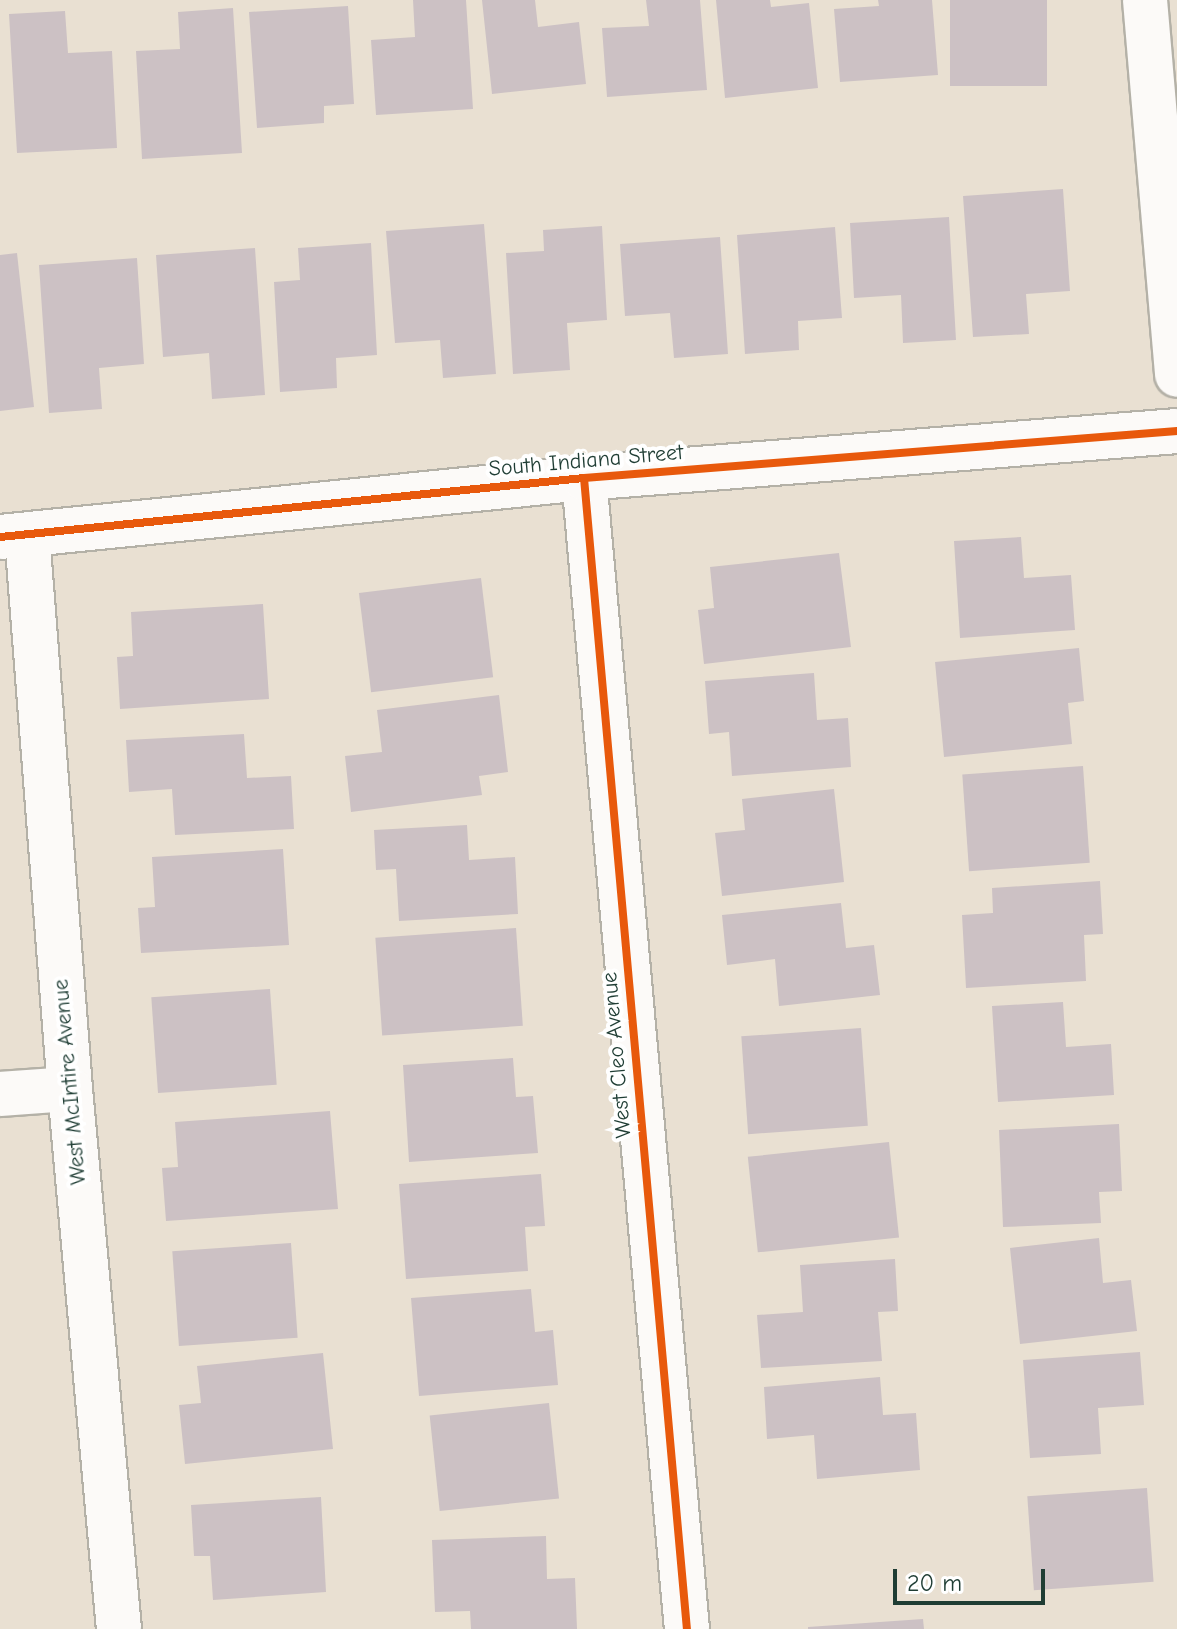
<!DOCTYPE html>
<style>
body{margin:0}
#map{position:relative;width:1177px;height:1629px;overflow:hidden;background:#e9e0d2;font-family:"Comic Neue",sans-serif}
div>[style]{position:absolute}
.building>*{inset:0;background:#ccc1c4;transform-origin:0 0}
.roads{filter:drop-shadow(2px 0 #b4b1a7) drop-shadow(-2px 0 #b4b1a7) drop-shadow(0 2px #b4b1a7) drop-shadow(0 -2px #b4b1a7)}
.minor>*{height:44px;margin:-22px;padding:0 22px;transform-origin:22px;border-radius:22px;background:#fcfaf8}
.cycleway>*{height:8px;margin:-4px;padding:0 4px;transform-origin:4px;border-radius:4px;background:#e8590c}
span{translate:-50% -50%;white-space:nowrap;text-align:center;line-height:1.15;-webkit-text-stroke:8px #fff;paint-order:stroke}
.street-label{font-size:22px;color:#1f3d34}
.scale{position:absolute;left:893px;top:1569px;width:152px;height:36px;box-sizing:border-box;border:4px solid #1f3d34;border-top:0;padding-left:10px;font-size:24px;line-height:28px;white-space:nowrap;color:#1f3d34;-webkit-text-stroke:6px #fff;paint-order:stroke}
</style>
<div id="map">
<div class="building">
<div style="clip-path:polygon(413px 0,466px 0,473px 109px,376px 115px,371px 40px,415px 37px)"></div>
<div style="clip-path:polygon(482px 0,535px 0,538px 27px,579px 22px,586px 84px,492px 94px)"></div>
<div style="clip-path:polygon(646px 0,700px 0,707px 90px,607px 97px,602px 28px,649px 26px)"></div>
<div style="clip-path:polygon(716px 0,770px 0,771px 7px,809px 3px,818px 88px,725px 98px)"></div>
<div style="clip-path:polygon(878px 0,932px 0,938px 75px,840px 82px,834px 9px,879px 6px)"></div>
<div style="left:950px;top:0;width:97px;height:86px"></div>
<div style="clip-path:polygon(348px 6px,354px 104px,324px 106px,324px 123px,257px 128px,249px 12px)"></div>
<div style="clip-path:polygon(233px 8px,242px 153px,142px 159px,136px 51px,180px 49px,178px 12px)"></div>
<div style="clip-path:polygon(65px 11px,68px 53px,112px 51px,117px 148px,17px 153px,9px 14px)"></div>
<div style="clip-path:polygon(1063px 189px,1070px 291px,1026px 294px,1029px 334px,973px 337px,963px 196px)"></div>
<div style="clip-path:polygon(949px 217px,956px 340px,903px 343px,901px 295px,854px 298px,850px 223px)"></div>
<div style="clip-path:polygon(484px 224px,496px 374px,443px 378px,440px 340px,395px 343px,386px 231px)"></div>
<div style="clip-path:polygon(602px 226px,607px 320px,567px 323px,570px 370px,513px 374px,506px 253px,544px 251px,543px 230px)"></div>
<div style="clip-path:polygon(835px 227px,842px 318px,798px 321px,799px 350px,745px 354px,737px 235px)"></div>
<div style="clip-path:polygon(720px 237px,728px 354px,674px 358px,670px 313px,625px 316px,620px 244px)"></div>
<div style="clip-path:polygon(371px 243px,377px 355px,336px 358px,337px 388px,280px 392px,274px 282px,300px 280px,298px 248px)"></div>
<div style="clip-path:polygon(255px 248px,265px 395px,212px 399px,209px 353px,163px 357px,156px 255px)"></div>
<div style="clip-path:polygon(17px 253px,34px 407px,0 411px,0 255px)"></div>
<div style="clip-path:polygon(137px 258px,144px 364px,99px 368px,102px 409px,49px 413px,39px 265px)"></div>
<div style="clip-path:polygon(1021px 537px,1024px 578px,1071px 575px,1075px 630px,960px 638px,954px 541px)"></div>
<div style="clip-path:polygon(839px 553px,851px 647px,704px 664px,698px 610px,714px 608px,710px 567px)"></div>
<div style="left:481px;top:578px;width:100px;height:123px;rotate:83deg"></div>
<div style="clip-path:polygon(263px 604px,269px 699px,120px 709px,117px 657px,133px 656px,131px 612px)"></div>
<div style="clip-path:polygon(1079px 648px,1084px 701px,1068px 703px,1072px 744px,944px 757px,935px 662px)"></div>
<div style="clip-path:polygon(814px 673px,817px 720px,848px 718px,851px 767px,732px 776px,729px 732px,709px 734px,705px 681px)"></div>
<div style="clip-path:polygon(499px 695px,508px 772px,479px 776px,482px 795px,351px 812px,345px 756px,382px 752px,377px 710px)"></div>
<div style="clip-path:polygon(244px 734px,247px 778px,291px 776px,294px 829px,175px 835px,172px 789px,129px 792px,126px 740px)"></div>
<div style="left:1083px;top:766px;width:97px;height:121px;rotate:86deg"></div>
<div style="clip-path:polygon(834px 789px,844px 882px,722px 896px,715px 833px,745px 830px,742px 799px)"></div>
<div style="clip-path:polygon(467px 825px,469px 860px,515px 857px,518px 914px,399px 921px,396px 869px,376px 870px,374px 830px)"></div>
<div style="clip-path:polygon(283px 849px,289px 945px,141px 953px,138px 908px,155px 907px,152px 857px)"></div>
<div style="clip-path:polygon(1100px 881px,1103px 934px,1084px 935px,1086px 981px,966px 988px,962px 915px,993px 913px,992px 888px)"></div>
<div style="clip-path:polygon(841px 903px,846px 948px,874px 945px,880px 995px,779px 1006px,775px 959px,727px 965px,722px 915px)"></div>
<div style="left:516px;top:928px;width:98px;height:141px;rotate:86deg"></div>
<div style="left:270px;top:989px;width:96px;height:119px;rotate:86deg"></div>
<div style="clip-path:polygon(1063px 1002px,1066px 1047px,1111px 1044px,1114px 1095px,998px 1102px,992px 1006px)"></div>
<div style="left:861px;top:1028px;width:98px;height:120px;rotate:86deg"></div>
<div style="clip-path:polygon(513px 1058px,516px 1097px,533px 1096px,538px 1153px,409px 1162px,403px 1065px)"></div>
<div style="clip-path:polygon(330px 1111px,338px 1209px,166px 1221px,162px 1168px,178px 1167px,175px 1122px)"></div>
<div style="clip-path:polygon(1119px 1124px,1122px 1191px,1099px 1192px,1101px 1223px,1003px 1227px,999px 1130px)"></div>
<div style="left:889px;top:1142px;width:96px;height:142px;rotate:84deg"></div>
<div style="clip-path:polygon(541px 1174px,545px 1226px,525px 1227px,528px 1271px,406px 1279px,399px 1184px)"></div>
<div style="clip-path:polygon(1099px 1238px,1103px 1283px,1131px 1280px,1137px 1331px,1020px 1344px,1010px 1248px)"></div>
<div style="left:291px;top:1243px;width:95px;height:119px;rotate:86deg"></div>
<div style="clip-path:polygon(895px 1259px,898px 1311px,878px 1312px,882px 1361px,761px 1368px,757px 1315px,803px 1312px,800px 1265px)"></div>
<div style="clip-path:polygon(531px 1289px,535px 1332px,553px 1330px,558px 1385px,419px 1396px,411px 1298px)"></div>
<div style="clip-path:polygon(1140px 1352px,1144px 1405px,1098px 1408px,1101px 1454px,1030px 1458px,1023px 1360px)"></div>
<div style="clip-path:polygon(323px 1353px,333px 1449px,185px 1464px,179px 1405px,201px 1403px,197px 1366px)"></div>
<div style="clip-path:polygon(880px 1377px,883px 1415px,916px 1413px,920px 1470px,817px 1479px,814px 1435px,767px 1439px,764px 1387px)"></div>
<div style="left:549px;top:1403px;width:96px;height:120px;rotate:84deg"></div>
<div style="left:1147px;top:1488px;width:94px;height:120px;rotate:86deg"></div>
<div style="clip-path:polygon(321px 1497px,326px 1592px,213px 1600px,210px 1556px,194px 1556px,191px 1505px)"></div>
<div style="clip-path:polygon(546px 1536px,547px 1579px,575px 1578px,577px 1629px,471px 1629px,470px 1611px,435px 1612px,432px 1540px)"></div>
<div style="clip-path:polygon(923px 1619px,924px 1629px,808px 1629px,808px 1627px)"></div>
</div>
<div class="roads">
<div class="minor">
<div style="left:1145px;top:0;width:376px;rotate:85.1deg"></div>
<div style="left:584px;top:478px;width:1156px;rotate:84.89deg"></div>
<div style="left:27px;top:535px;width:556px;rotate:85.56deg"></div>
<div style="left:70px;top:1089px;width:542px;rotate:84.82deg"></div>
<div style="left:0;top:537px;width:587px;rotate:-5.77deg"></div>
<div style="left:584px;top:478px;width:595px;rotate:-4.53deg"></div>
<div style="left:0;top:1094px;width:70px;rotate:-4.1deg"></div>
</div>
</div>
<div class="cycleway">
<div style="left:584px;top:478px;width:1156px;rotate:84.89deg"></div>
<div style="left:0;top:537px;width:587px;rotate:-5.77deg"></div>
<div style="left:584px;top:478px;width:595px;rotate:-4.53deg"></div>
</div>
<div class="street-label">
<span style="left:586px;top:461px;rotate:-5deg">South Indiana Street</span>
<span style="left:617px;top:1055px;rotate:-95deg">West Cleo Avenue</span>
<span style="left:70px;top:1082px;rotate:-95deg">West McIntire Avenue</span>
</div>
<div class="scale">20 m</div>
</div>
